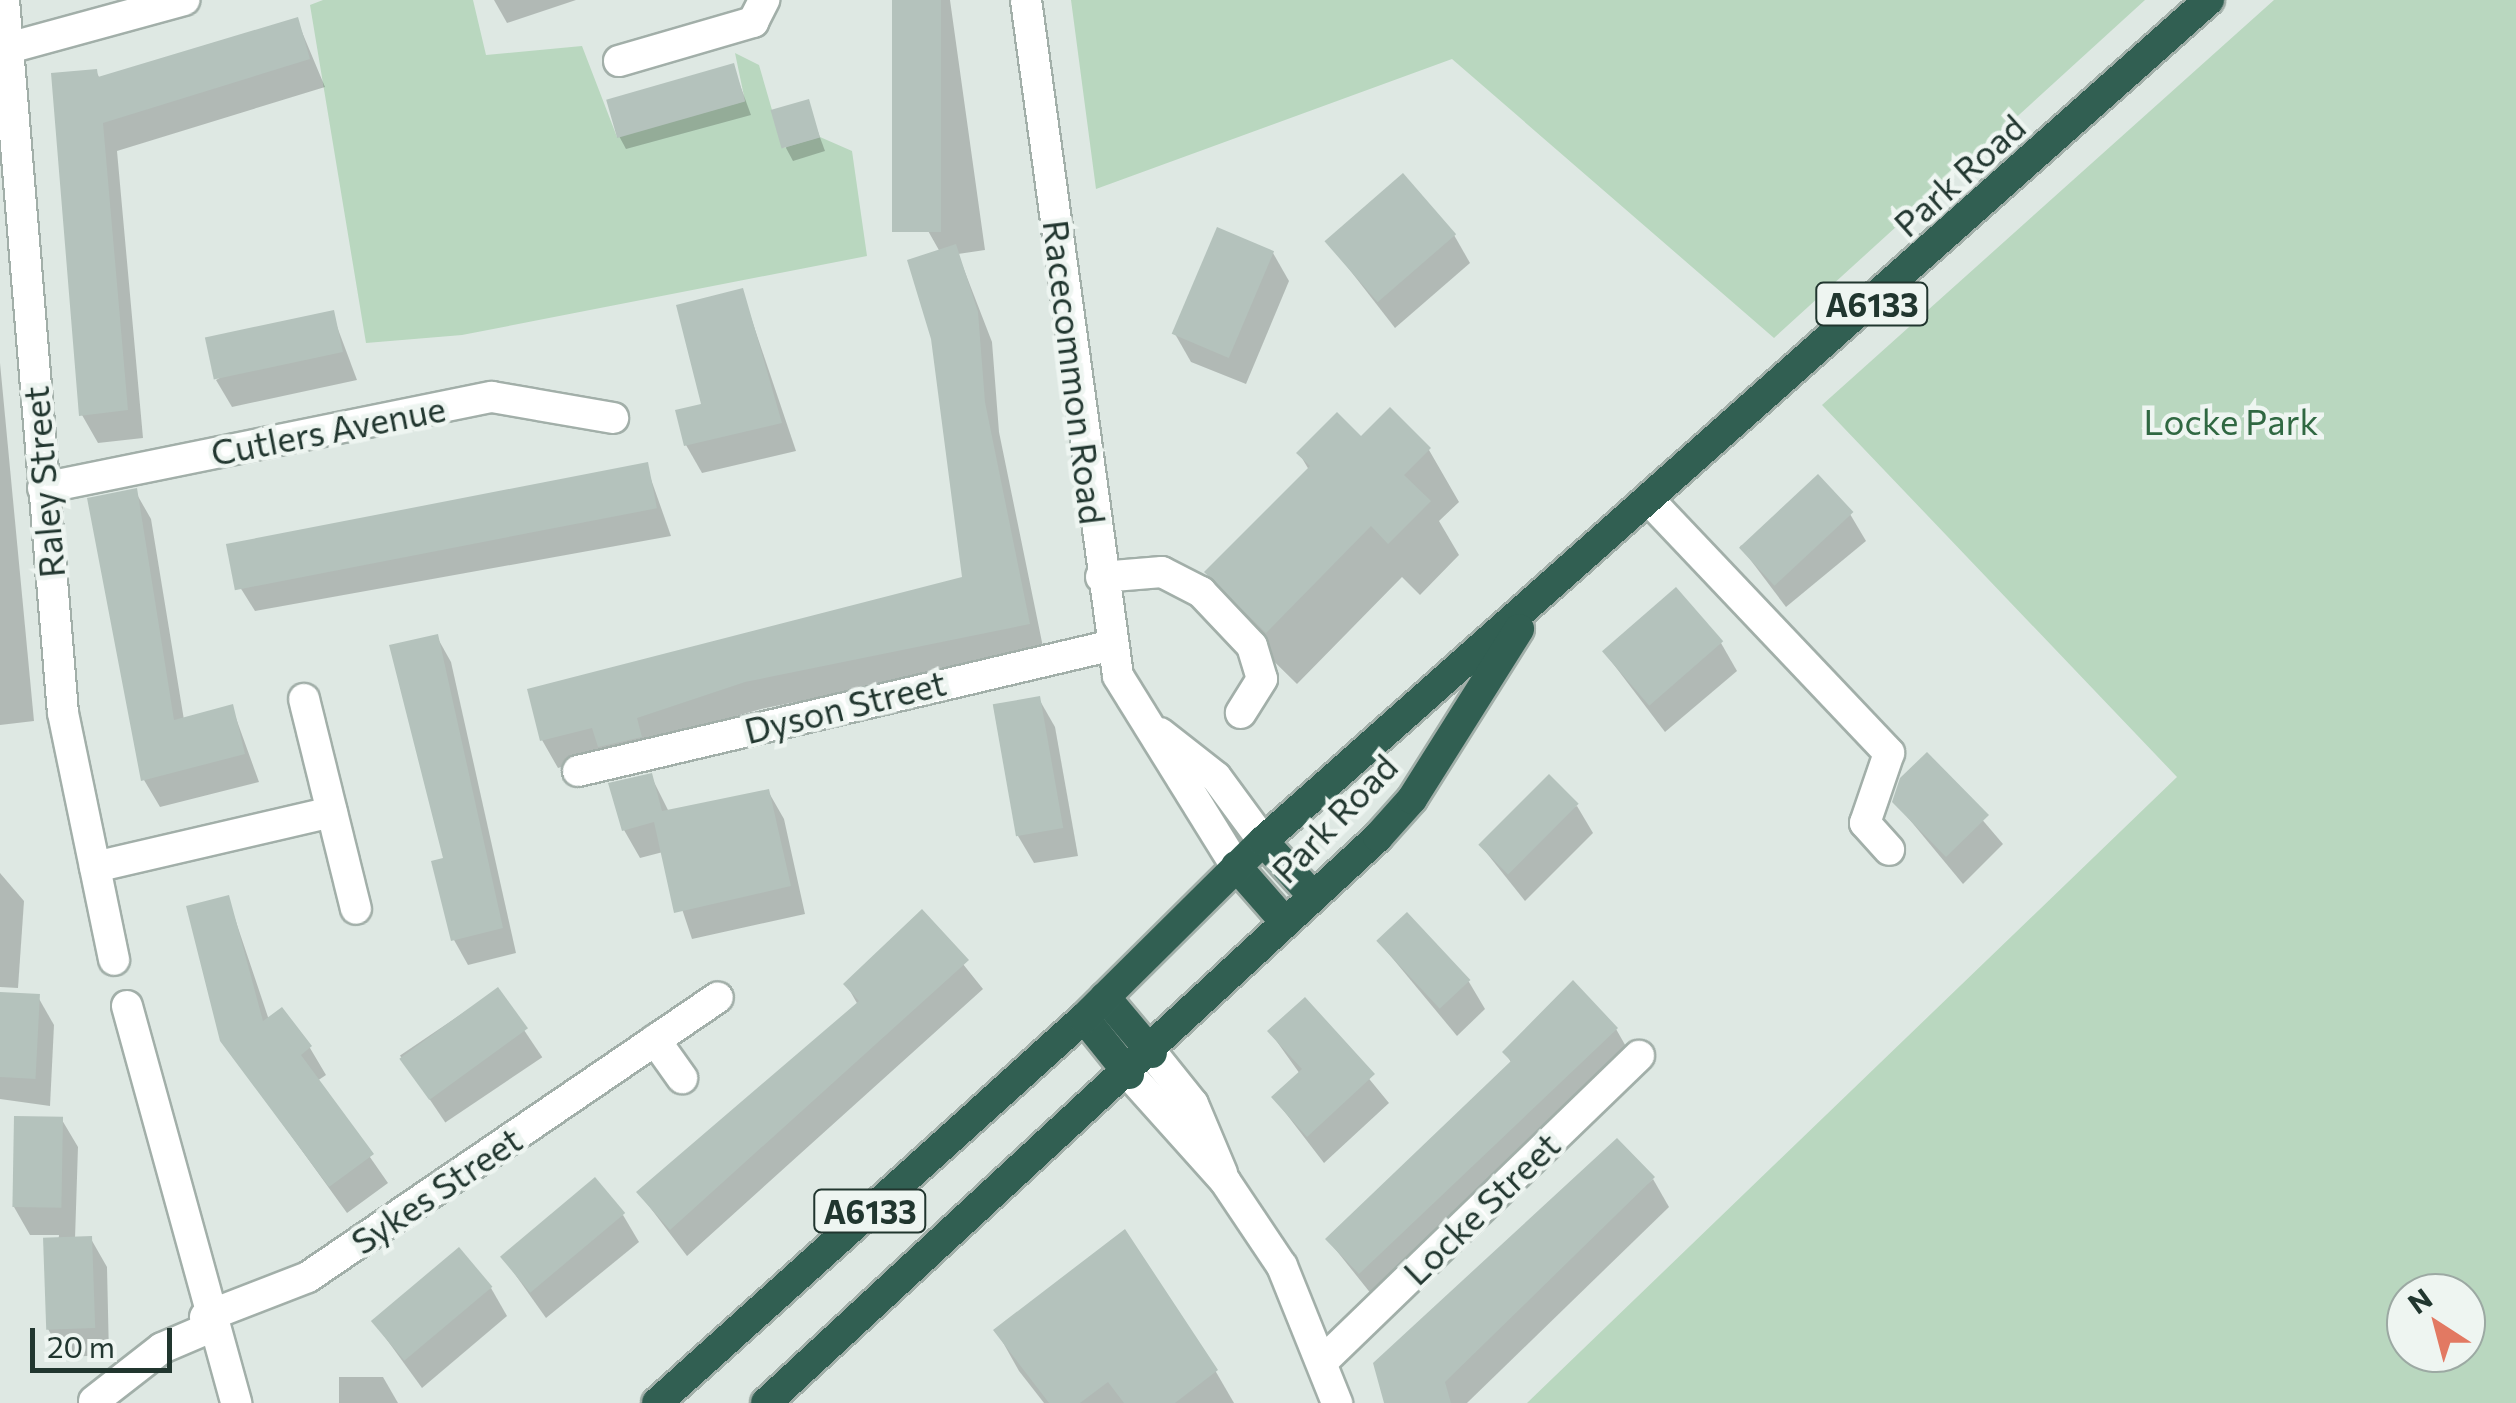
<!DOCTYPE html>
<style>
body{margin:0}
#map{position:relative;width:2516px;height:1403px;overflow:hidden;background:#dee8e3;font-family:Commissioner,sans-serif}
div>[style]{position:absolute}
.green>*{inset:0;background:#b9d7bf}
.shadow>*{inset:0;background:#0003;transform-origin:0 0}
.building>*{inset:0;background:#b4c2bc;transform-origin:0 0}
.roads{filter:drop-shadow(2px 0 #a2afa9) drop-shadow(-2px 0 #a2afa9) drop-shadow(0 2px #a2afa9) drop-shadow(0 -2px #a2afa9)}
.minor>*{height:30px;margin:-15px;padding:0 15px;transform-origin:15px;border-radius:15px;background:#fff}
.highway>*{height:30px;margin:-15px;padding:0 15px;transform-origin:15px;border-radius:15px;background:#315f52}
span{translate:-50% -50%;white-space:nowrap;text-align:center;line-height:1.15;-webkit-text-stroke:9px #eef5f1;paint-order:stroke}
.shield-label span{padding:2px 8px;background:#eef5f1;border:2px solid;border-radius:8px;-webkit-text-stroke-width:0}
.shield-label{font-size:32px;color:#21362f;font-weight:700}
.street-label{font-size:35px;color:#21362f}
.park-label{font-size:35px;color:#306842}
.north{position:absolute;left:2386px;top:1273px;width:100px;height:100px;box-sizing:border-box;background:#eef5f1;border:2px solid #9ca9a3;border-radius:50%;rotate:324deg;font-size:28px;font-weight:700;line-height:40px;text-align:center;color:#21362f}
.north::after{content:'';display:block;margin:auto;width:35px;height:45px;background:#e27962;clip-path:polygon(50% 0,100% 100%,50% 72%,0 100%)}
.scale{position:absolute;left:30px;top:1328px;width:142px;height:45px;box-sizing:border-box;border:5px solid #21362f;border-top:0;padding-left:12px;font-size:30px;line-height:35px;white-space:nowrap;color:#21362f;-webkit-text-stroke:8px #eef5f1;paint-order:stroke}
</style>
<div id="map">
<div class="green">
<div style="clip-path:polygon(323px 0,473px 0,486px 55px,582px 46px,617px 137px,745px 101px,735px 53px,759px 65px,783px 148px,820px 137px,852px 151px,867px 256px,462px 335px,366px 343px,310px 5px)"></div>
<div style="clip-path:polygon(1071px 0,2145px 0,1774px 338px,1452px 59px,1096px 189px)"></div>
<div style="clip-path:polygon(evenodd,2274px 0,2516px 0,2516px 1403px,1527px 1403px,2177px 777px,1822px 405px,2274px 0,2406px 1293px,2466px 1293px,2466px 1353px,2406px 1353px,2406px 1293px)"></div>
</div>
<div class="shadow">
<div style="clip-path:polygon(494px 0,576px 0,507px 23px)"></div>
<div style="clip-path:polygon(898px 0,950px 0,985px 250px,958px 254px,992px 342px,999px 432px,1044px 652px,761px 709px,558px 768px,542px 740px,965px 579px,940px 252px,927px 229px)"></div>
<div style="clip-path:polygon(297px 20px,325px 87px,117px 151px,143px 438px,98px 443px,82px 415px,96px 71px,100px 79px)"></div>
<div style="clip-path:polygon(733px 66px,751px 115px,626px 149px,619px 136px)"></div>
<div style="clip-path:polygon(807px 102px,825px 151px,793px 161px,786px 148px)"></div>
<div style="clip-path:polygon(1454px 235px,1470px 263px,1395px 328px,1328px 242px)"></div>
<div style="clip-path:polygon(1273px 253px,1289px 281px,1246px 384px,1191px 362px,1175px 334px)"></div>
<div style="clip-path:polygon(742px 291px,796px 451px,702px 473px,686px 445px)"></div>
<div style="clip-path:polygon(332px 313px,357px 380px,232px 407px,216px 380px)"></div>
<div style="clip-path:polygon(0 363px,34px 721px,0 725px)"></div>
<div style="clip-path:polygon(1390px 411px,1429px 450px,1459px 502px,1439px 521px,1459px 555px,1420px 595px,1402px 577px,1297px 684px,1237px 625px,1207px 573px,1309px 470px,1299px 453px,1361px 440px)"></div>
<div style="clip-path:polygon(646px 465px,671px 536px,255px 611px,238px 584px)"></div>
<div style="clip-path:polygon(135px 491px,151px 519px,184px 720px,232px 707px,259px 782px,160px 807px,144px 780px)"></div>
<div style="clip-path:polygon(1850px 514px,1866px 541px,1786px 607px,1740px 546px)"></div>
<div style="clip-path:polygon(437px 637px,451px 662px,516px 953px,468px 965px,454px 940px,446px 860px)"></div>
<div style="clip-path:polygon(1721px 643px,1737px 671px,1665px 732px,1605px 653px)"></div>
<div style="clip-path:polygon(1039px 699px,1055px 727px,1078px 856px,1034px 863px,1018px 836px)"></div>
<div style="clip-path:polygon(1927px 755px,2003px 844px,1963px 884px,1895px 802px)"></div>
<div style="clip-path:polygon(651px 776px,669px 812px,768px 791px,784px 819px,805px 914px,692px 939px,663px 852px,640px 858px,624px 830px)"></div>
<div style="clip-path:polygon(1577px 806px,1593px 833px,1525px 901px,1481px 846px)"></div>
<div style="clip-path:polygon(0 873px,24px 901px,18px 988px,0 987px)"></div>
<div style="clip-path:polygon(228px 898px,269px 1020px,310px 1048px,326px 1075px,317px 1081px,388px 1183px,347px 1213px,222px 1040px)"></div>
<div style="clip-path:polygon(922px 913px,983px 989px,687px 1256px,639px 1193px,858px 1005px,846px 984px)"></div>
<div style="clip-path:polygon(1379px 942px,1469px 982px,1485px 1009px,1457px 1036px)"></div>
<div style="left:497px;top:990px;width:81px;height:117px;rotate:56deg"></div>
<div style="clip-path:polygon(0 995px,38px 997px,54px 1025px,50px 1106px,0 1099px)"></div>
<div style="clip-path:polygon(1305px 1001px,1389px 1103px,1324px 1163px,1274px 1098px,1300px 1074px,1270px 1032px)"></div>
<div style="clip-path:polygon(1616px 1029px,1632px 1057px,1376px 1300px,1328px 1240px,1512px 1064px,1505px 1052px)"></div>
<div style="clip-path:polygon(62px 1120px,78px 1147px,75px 1239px,91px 1239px,107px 1267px,109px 1355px,64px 1357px,48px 1329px,59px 1235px,30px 1235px,14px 1207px)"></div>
<div style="clip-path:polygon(1653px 1179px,1669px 1207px,1467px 1403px,1387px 1403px)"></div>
<div style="clip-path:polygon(623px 1215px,639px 1242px,546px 1318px,502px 1256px)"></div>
<div style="clip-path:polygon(1125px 1233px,1216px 1372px,1234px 1403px,1044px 1403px,1019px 1371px,996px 1330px)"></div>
<div style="clip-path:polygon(491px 1288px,507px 1316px,422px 1388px,374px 1322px)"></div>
<div style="clip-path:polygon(339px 1377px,383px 1377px,398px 1403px,339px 1403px)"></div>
</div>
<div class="building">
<div style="left:892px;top:0;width:49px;height:232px"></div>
<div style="clip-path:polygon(298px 17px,310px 59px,103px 123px,128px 410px,79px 416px,51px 73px,97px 69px,98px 77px)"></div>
<div style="left:734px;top:63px;width:40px;height:133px;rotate:74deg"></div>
<div style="left:809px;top:99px;width:40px;height:40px;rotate:74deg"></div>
<div style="left:1403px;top:173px;width:81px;height:104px;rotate:49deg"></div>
<div style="left:1217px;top:227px;width:62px;height:116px;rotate:23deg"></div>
<div style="clip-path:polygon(956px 244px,978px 312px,985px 402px,1030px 624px,745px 682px,637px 718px,642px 737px,598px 747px,592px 728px,540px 741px,527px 689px,962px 577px,931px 339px,907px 260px)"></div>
<div style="clip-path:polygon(743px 288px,782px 423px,684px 446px,675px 410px,701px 404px,676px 305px)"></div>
<div style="left:334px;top:310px;width:43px;height:132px;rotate:78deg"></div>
<div style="clip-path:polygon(1390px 407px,1431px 448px,1404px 475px,1431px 501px,1388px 544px,1371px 526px,1266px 633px,1204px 572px,1310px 466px,1296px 453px,1337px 412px,1361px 436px)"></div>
<div style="left:648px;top:462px;width:47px;height:430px;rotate:79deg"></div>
<div style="left:1818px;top:474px;width:52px;height:108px;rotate:47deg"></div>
<div style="clip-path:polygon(137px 488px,174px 720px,233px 704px,245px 754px,141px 781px,87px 498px)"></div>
<div style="left:1676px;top:587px;width:72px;height:98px;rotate:49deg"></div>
<div style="clip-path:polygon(438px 634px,503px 928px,451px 941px,431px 861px,443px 858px,389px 645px)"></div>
<div style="left:1040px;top:696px;width:134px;height:48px;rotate:80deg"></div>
<div style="clip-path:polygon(1927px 752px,1989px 815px,1946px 857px,1892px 802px,1900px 778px)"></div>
<div style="clip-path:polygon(652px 773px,662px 811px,769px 789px,791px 886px,674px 913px,654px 822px,622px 831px,608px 783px)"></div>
<div style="left:1549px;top:774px;width:42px;height:100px;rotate:45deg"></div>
<div style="clip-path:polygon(229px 895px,263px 1021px,282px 1007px,312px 1046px,301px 1055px,374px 1154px,329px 1187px,220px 1041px,186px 906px)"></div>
<div style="clip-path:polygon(922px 909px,969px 960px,670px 1230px,636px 1192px,859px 1001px,843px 984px)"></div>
<div style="left:1407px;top:912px;width:93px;height:42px;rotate:47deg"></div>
<div style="clip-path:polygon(1573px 980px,1618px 1028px,1359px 1274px,1325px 1239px,1511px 1061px,1502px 1052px)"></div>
<div style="left:498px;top:987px;width:51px;height:122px;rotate:54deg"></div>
<div style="left:0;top:992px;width:40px;height:85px;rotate:3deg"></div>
<div style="clip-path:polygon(1305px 997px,1375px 1074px,1307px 1137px,1271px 1097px,1302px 1069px,1267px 1031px)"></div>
<div style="left:14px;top:1116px;width:49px;height:91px;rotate:1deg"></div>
<div style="clip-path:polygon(1617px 1138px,1655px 1177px,1445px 1382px,1451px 1403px,1384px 1403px,1373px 1363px)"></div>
<div style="left:595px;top:1177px;width:47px;height:124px;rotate:50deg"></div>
<div style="clip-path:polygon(1125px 1229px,1218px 1370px,1175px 1403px,1124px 1403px,1108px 1382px,1080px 1403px,1049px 1403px,993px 1330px)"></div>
<div style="left:92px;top:1236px;width:92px;height:49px;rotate:88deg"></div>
<div style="left:459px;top:1247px;width:52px;height:115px;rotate:50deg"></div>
</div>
<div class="roads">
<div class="minor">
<div style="left:4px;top:0;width:715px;rotate:85.27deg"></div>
<div style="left:63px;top:713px;width:252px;rotate:78.3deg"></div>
<div style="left:1026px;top:0;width:682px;rotate:82.25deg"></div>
<div style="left:1118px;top:676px;width:224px;rotate:58.2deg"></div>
<div style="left:5px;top:49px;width:186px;rotate:-15.3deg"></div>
<div style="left:619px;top:61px;width:140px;rotate:-16.2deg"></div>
<div style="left:753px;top:22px;width:25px;rotate:-63deg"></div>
<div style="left:43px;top:488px;width:458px;rotate:-11.5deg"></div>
<div style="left:492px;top:397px;width:123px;rotate:9.8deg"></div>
<div style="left:1651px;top:502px;width:346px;rotate:46.5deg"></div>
<div style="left:1889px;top:753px;width:74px;rotate:108.9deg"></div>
<div style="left:1865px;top:823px;width:36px;rotate:48deg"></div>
<div style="left:1101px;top:577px;width:61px;rotate:-4.7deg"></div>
<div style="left:1162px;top:572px;width:44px;rotate:27.1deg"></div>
<div style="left:1201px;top:592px;width:74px;rotate:46.6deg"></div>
<div style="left:1252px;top:646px;width:34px;rotate:73deg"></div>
<div style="left:1262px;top:679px;width:40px;rotate:122deg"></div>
<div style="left:304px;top:699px;width:216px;rotate:76.1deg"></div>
<div style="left:1160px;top:733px;width:71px;rotate:38.2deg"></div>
<div style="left:1216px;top:777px;width:79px;rotate:53.7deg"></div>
<div style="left:578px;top:771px;width:550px;rotate:-13.25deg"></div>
<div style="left:95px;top:867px;width:243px;rotate:-13.1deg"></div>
<div style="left:127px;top:1006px;width:412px;rotate:74.6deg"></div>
<div style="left:655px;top:1040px;width:47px;rotate:54.6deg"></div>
<div style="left:1152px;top:1053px;width:65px;rotate:51.2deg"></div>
<div style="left:1193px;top:1104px;width:75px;rotate:67.2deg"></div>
<div style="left:1129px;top:1074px;width:144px;rotate:48.1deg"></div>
<div style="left:1225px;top:1181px;width:102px;rotate:56.2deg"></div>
<div style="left:1282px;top:1266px;width:148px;rotate:68.1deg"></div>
<div style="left:205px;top:1317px;width:110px;rotate:-21.2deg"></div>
<div style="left:308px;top:1277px;width:496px;rotate:-34.3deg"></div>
<div style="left:1324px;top:1360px;width:438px;rotate:-44deg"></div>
<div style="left:94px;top:1401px;width:86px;rotate:-37.9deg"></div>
<div style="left:162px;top:1348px;width:51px;rotate:-23.1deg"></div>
</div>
<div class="highway">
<div style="left:1263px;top:841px;width:74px;rotate:47.7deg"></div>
<div style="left:1236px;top:866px;width:74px;rotate:48.8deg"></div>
<div style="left:1105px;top:997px;width:73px;rotate:50deg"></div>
<div style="left:1084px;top:1018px;width:72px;rotate:51.2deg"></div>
<div style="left:657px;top:1403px;width:575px;rotate:-42.04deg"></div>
<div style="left:1084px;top:1018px;width:252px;rotate:-44.7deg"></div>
<div style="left:1263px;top:841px;width:1266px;rotate:-41.64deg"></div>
<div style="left:766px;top:1403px;width:834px;rotate:-42.76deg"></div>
<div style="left:1378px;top:837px;width:51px;rotate:-48.2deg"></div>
<div style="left:1412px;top:799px;width:201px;rotate:-57.8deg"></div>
</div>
</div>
<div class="shield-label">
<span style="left:1872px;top:304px">A6133</span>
<span style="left:870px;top:1211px">A6133</span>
</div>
<div class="street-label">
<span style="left:1959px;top:175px;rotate:-42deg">Park Road</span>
<span style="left:1075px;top:372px;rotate:83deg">Racecommon Road</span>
<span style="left:328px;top:430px;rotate:-11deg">Cutlers Avenue</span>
<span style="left:43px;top:482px;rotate:-95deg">Raley Street</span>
<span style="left:845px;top:706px;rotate:-14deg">Dyson Street</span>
<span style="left:1334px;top:818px;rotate:-46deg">Park Road</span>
<span style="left:436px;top:1190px;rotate:-34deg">Sykes Street</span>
<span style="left:1481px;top:1208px;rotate:-44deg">Locke Street</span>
</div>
<div class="park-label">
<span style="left:2231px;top:421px">Locke Park</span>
</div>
<div class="north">N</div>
<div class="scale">20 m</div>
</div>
